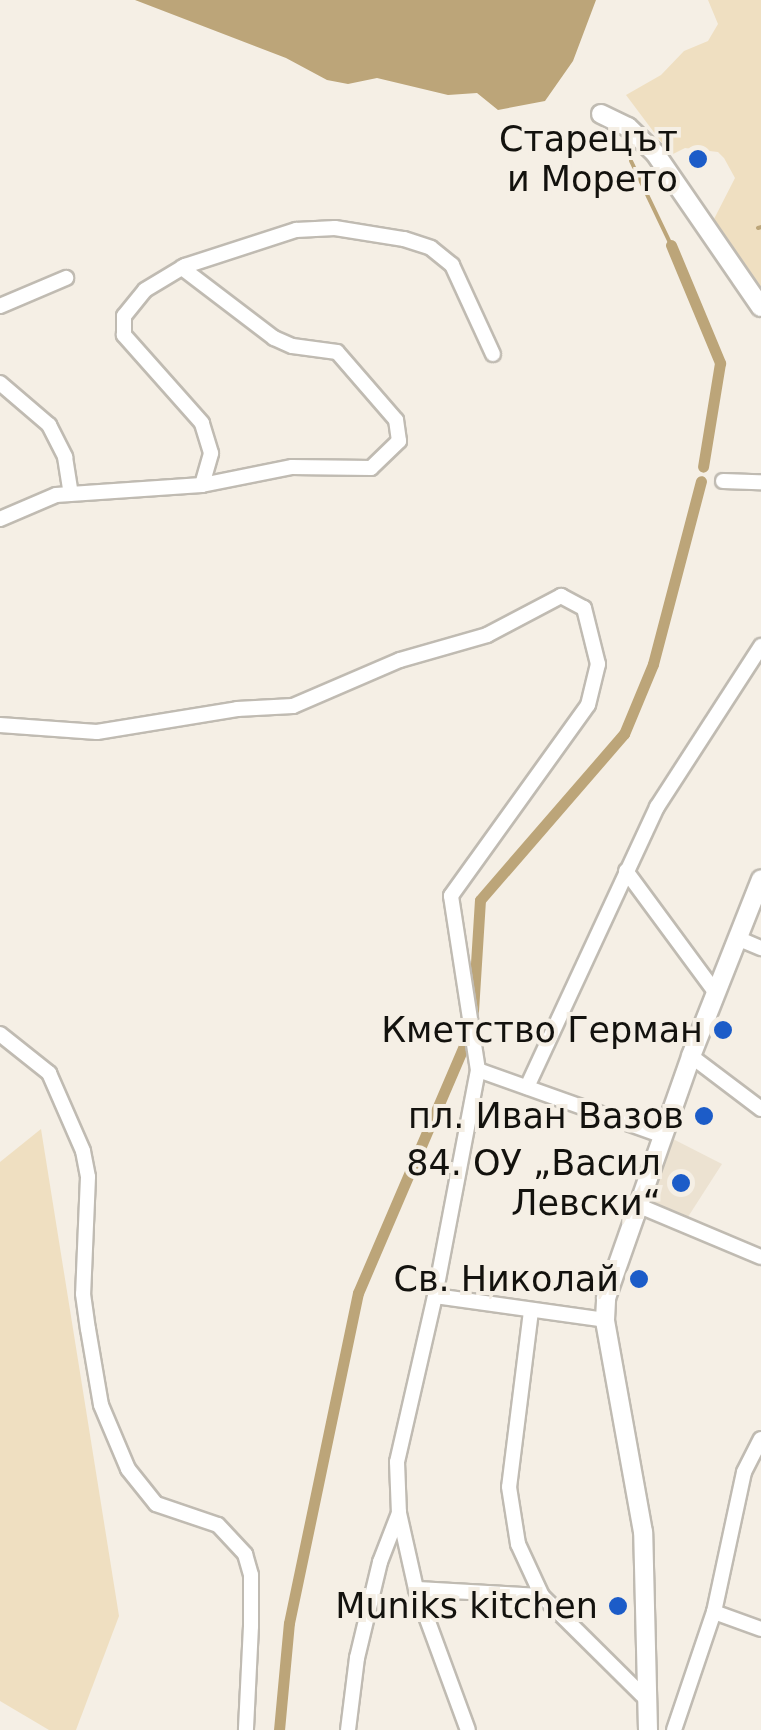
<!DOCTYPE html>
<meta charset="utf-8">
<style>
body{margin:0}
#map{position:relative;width:761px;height:1730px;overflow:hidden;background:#f5efe5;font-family:"DejaVu Sans",sans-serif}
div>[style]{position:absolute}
.built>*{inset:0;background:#ece2d1}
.green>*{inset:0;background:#efdfc1}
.water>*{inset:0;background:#bca579}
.stream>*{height:4px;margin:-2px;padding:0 2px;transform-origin:2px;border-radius:2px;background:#bca579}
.canal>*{height:11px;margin:-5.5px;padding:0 5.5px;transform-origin:5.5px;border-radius:5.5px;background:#bca579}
.roads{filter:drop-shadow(2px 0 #c0bbb2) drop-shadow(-2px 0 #c0bbb2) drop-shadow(0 2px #c0bbb2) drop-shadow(0 -2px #c0bbb2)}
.minor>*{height:14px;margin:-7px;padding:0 7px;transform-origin:7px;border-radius:7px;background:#fff}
.tertiary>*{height:18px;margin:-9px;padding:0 9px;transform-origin:9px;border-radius:9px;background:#fff}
.dots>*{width:28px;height:28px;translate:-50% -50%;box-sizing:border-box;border:5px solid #f5efe5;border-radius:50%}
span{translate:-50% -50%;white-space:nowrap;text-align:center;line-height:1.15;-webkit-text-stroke:8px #f5efe5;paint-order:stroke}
.poi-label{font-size:35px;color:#13120e}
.right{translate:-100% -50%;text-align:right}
</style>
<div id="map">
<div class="built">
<div style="clip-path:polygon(673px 1139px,722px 1164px,686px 1220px,644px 1202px)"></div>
</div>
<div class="green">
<div style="clip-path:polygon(708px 0,761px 0,761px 291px,714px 219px,735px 178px,724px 158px,718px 152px,685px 148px,671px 155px,626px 95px,661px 75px,684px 51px,708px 41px,718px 24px)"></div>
<div style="clip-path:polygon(41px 1129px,119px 1616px,76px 1730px,49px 1730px,0 1701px,0 1162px)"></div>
</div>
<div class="water">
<div style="clip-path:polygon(135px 0,596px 0,573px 61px,545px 101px,498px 110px,477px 93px,448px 95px,377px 78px,348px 84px,327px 80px,286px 58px)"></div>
</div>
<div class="stream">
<div style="left:631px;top:161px;width:93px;rotate:64.5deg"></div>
<div style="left:758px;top:228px;width:3px;rotate:-18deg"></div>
</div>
<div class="canal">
<div style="left:671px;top:245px;width:128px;rotate:67.4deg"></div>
<div style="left:720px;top:363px;width:105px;rotate:99.3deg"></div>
<div style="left:473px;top:1011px;width:111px;rotate:-86.4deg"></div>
<div style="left:480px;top:900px;width:220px;rotate:-49.1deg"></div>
<div style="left:624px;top:734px;width:76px;rotate:-67.5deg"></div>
<div style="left:653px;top:664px;width:189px;rotate:-75.3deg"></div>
<div style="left:279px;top:1730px;width:107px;rotate:-84.7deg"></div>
<div style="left:289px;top:1623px;width:337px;rotate:-78.2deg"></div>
<div style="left:358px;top:1293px;width:287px;rotate:-66.8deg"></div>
</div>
<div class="roads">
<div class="minor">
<div style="left:0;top:306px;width:72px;rotate:-23deg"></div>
<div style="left:0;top:383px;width:65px;rotate:40.6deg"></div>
<div style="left:49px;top:425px;width:36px;rotate:63deg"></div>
<div style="left:65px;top:457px;width:37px;rotate:81deg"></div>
<div style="left:723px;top:481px;width:38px;rotate:2deg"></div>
<div style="left:202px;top:485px;width:33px;rotate:-74deg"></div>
<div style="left:211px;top:453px;width:31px;rotate:-107deg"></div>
<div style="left:202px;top:423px;width:118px;rotate:-131.6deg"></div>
<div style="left:124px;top:335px;width:19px;rotate:-90deg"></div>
<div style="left:124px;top:316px;width:33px;rotate:-51deg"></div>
<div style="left:145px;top:290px;width:47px;rotate:-31deg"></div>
<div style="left:185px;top:266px;width:117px;rotate:-18deg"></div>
<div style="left:296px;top:230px;width:39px;rotate:-3deg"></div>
<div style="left:335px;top:228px;width:70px;rotate:9.1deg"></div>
<div style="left:404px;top:239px;width:28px;rotate:18deg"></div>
<div style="left:431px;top:248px;width:27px;rotate:39deg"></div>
<div style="left:452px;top:265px;width:98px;rotate:65.3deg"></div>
<div style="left:0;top:519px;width:61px;rotate:-23.2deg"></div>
<div style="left:56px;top:495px;width:146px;rotate:-3.9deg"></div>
<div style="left:202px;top:485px;width:92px;rotate:-11.3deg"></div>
<div style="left:292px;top:467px;width:79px;rotate:0.7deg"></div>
<div style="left:371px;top:468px;width:39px;rotate:-44deg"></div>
<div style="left:399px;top:441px;width:21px;rotate:-98deg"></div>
<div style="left:396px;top:420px;width:90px;rotate:-130.9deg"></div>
<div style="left:337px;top:352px;width:45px;rotate:-172.4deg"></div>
<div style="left:292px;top:346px;width:20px;rotate:-156deg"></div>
<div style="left:274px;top:338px;width:116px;rotate:-142.7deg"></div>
<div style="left:0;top:725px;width:97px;rotate:4.1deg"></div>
<div style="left:97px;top:732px;width:142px;rotate:-9.3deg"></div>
<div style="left:237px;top:709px;width:56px;rotate:-3.1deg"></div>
<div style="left:293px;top:706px;width:116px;rotate:-23.3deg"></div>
<div style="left:400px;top:660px;width:91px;rotate:-16deg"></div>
<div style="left:487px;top:635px;width:84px;rotate:-27.8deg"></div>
<div style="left:561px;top:596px;width:26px;rotate:28deg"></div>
<div style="left:584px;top:608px;width:58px;rotate:76deg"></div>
<div style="left:598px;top:664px;width:42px;rotate:103.7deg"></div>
<div style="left:588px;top:705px;width:235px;rotate:125.7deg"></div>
<div style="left:451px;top:896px;width:176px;rotate:81.2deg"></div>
<div style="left:478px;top:1070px;width:230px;rotate:100.8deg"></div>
<div style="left:435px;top:1296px;width:170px;rotate:102.9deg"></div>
<div style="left:397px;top:1462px;width:51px;rotate:87.8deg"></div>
<div style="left:399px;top:1513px;width:78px;rotate:77.4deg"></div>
<div style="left:416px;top:1589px;width:150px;rotate:69.8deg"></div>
<div style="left:626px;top:871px;width:152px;rotate:53.6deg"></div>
<div style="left:737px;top:938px;width:26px;rotate:23deg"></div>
<div style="left:0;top:1034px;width:63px;rotate:38.5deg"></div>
<div style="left:49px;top:1073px;width:85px;rotate:66.4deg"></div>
<div style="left:83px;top:1151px;width:26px;rotate:79deg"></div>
<div style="left:88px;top:1177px;width:117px;rotate:92.4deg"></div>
<div style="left:83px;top:1294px;width:35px;rotate:82deg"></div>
<div style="left:88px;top:1329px;width:77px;rotate:80.3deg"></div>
<div style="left:101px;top:1405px;width:69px;rotate:67.1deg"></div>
<div style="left:128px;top:1469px;width:45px;rotate:51.3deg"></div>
<div style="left:156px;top:1504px;width:65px;rotate:18.7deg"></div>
<div style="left:218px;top:1525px;width:40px;rotate:47deg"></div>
<div style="left:245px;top:1554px;width:22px;rotate:74deg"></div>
<div style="left:251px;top:1575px;width:51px;rotate:90deg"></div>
<div style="left:251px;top:1626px;width:104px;rotate:92.8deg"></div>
<div style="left:691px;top:1056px;width:88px;rotate:37.1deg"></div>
<div style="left:478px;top:1070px;width:196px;rotate:19.6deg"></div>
<div style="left:527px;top:1087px;width:309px;rotate:-65.1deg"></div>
<div style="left:657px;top:807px;width:192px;rotate:-57.1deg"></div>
<div style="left:637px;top:1205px;width:134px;rotate:22.8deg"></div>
<div style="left:435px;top:1296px;width:172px;rotate:8deg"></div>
<div style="left:531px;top:1311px;width:177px;rotate:97.1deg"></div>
<div style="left:509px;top:1487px;width:58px;rotate:81deg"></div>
<div style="left:518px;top:1544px;width:57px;rotate:65.2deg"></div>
<div style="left:542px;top:1596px;width:146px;rotate:44.7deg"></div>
<div style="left:416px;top:1589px;width:126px;rotate:3.2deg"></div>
<div style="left:714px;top:1612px;width:50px;rotate:19.9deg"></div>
<div style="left:348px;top:1730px;width:73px;rotate:-82.9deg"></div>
<div style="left:357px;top:1658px;width:99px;rotate:-76.5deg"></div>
<div style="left:380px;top:1562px;width:53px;rotate:-68.8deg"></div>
<div style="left:674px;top:1730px;width:125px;rotate:-71.3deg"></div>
<div style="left:714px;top:1612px;width:143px;rotate:-77.9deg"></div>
<div style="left:744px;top:1472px;width:37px;rotate:-63deg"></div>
</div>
<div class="tertiary">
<div style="left:601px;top:114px;width:30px;rotate:26deg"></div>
<div style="left:628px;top:127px;width:37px;rotate:44deg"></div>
<div style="left:655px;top:153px;width:187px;rotate:55.5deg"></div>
<div style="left:648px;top:1730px;width:198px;rotate:-91.4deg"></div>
<div style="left:643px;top:1532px;width:215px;rotate:-100.2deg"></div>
<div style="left:605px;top:1320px;width:22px;rotate:-87deg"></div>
<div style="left:606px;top:1298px;width:256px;rotate:-70.6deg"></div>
<div style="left:691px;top:1056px;width:190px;rotate:-68.4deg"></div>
</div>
</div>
<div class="dots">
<div style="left:698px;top:159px;background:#1c5cc8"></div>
<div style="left:723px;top:1030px;background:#1c5cc8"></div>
<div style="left:704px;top:1116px;background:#1c5cc8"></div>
<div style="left:681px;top:1183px;background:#1c5cc8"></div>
<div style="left:639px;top:1279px;background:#1c5cc8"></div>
<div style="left:618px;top:1606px;background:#1c5cc8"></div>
</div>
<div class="poi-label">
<span class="right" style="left:678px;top:159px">Старецът<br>и Морето</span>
<span class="right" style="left:703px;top:1030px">Кметство Герман</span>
<span class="right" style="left:684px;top:1116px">пл. Иван Вазов</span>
<span class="right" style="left:661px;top:1183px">84. ОУ „Васил<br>Левски“</span>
<span class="right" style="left:619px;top:1279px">Св. Николай</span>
<span class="right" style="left:598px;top:1606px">Muniks kitchen</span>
</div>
</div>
